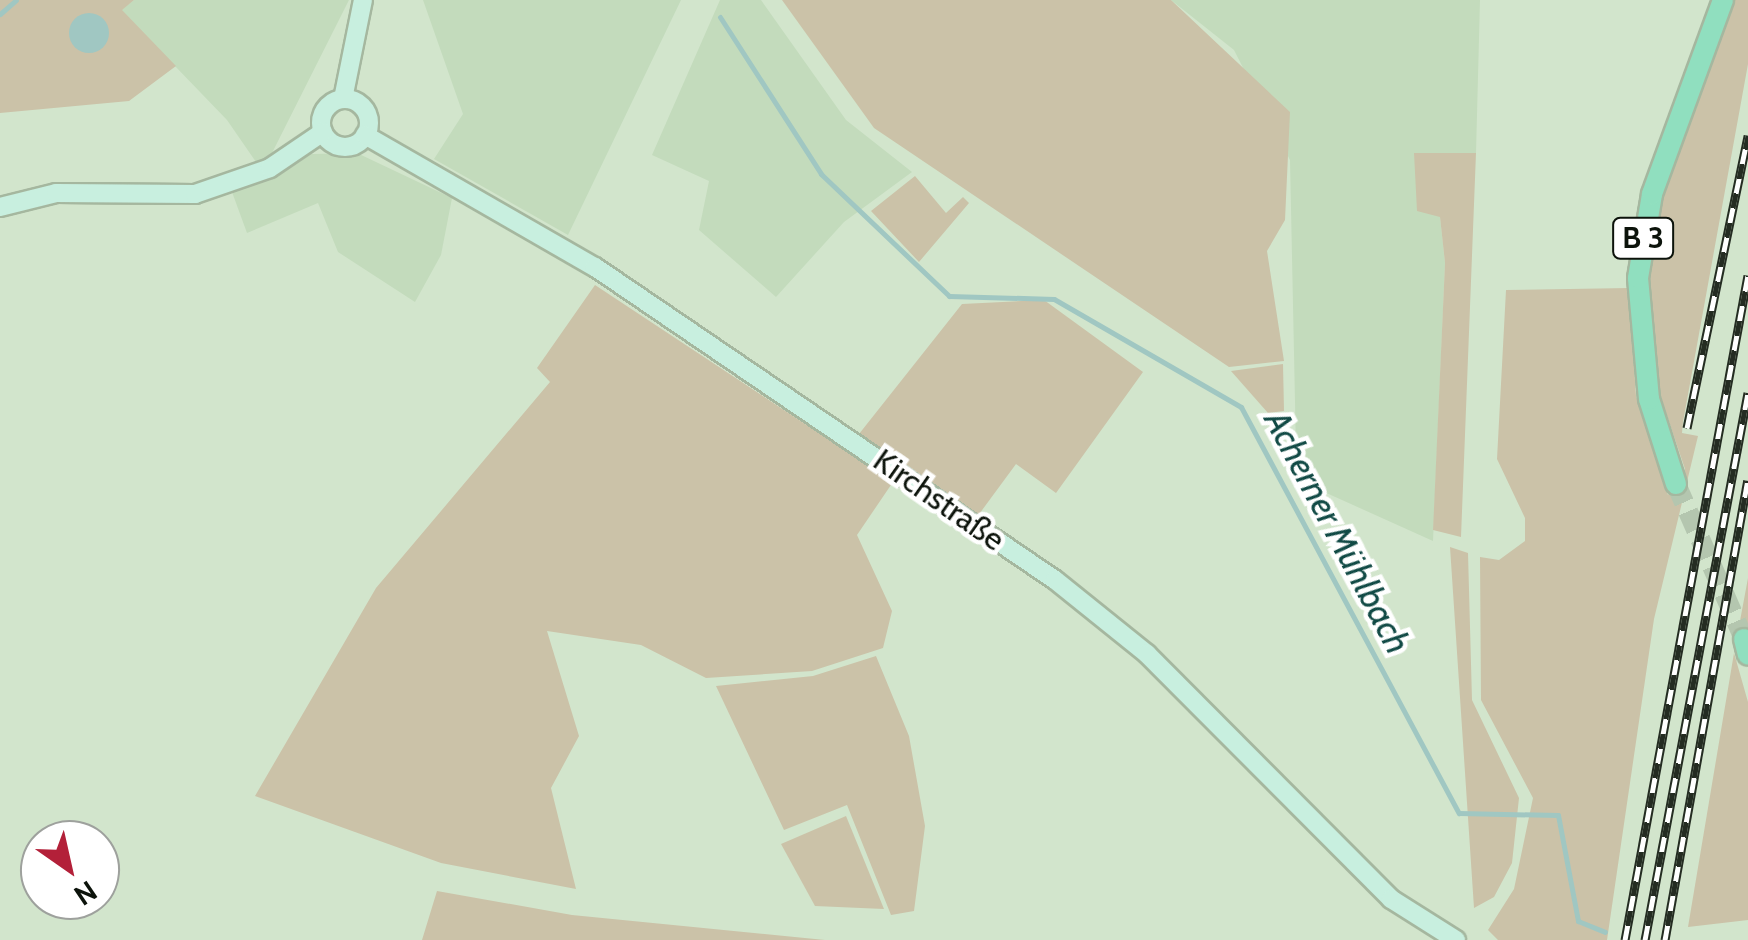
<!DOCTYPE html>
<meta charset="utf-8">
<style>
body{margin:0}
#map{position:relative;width:1748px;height:940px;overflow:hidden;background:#d2e5cc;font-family:Cabin,sans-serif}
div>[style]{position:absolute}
.built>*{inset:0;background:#c3dbbc}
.green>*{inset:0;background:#cbc2a8}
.water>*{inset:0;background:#a0c7c2}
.round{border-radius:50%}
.stream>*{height:5px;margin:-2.5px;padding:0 2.5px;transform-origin:2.5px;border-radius:2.5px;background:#a0c7c2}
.primary-tunnel>*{height:20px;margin-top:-10px;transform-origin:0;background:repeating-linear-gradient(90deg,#b4c6af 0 20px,transparent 0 30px)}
.roads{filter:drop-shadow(2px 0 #a5b79f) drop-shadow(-2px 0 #a5b79f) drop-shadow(0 2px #a5b79f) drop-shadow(0 -2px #a5b79f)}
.secondary>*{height:18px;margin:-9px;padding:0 9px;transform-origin:9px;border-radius:9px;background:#c8efdf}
.secondary>.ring{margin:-9px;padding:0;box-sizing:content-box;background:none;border:18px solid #c8efdf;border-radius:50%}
.primary>*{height:20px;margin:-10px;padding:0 10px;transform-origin:10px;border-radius:10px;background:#90dfbf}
.rail>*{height:9px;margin-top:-4.5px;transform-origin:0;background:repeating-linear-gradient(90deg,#fff 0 15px,#242c22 0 30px);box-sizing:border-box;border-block:2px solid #242c22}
span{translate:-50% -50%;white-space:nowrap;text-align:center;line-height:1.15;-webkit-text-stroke:9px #fff;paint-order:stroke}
.shield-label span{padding:2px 8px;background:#fff;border:2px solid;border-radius:8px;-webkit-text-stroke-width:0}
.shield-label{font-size:30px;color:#0c130b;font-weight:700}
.street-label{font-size:32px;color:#0c130b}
.water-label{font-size:35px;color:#114a45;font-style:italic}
.north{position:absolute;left:20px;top:820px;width:100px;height:100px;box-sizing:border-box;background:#fff;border:2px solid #9ea19d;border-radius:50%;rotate:146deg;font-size:28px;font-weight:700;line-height:40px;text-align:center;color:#0c130b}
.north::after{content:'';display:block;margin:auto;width:35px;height:45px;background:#b32039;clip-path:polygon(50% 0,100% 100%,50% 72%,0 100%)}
</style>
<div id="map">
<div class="built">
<div style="clip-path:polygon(134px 0,349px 0,271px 155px,357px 153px,452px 198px,441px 255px,415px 302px,338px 252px,318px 203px,247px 233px,232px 192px,265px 175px,227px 120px,121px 10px)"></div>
<div style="clip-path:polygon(423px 0,681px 0,568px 235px,434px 159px,463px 114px)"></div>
<div style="clip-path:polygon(720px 0,761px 0,846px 120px,912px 172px,844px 222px,776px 297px,699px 230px,709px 181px,652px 155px)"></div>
<div style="clip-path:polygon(1171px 0,1480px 0,1476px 153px,1415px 153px,1440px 217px,1445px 263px,1433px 541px,1322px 491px,1296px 450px,1290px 160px,1234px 50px)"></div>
</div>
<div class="green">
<div style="clip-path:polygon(0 0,134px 0,122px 10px,176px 66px,129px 101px,0 113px)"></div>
<div style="clip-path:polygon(782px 0,1171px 0,1290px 112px,1285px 220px,1267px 251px,1284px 361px,1229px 367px,874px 128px)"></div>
<div style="clip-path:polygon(1734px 0,1748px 0,1748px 64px,1683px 422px,1682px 433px,1698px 436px,1654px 619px,1607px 940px,1498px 940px,1488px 930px,1514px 889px,1533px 798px,1481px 700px,1480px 557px,1499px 560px,1525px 541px,1525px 518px,1497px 459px,1506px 290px,1629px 288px,1636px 396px,1668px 495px,1685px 469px,1659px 392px,1646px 285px,1659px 195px)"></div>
<div style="clip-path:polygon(1414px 153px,1476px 153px,1461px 537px,1433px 530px,1445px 263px,1440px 217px,1417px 211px)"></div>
<div style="clip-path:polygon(915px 176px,946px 213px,963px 197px,969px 203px,919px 262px,871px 211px)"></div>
<div style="clip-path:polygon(595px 285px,893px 482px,857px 535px,892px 611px,883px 648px,812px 671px,706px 678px,641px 645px,547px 631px,579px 736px,551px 788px,576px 889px,441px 863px,255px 796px,376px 588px,550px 382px,537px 368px)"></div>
<div style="clip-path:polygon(1044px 300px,1143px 372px,1056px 493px,1016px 464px,977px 517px,859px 434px,962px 304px)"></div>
<div style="clip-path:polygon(1283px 364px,1284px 411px,1268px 413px,1231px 371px)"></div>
<div style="clip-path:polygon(1450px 547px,1468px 553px,1472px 700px,1519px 798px,1512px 863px,1494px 897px,1474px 908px)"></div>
<div style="clip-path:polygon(1748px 578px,1748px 635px,1734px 653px,1748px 702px,1748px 920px,1688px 927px,1734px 653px)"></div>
<div style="clip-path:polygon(876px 656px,909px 736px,925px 826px,914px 911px,891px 915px,847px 805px,784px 830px,716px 686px,813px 676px)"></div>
<div style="clip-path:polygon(846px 816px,884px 909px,815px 906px,781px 844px)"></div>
<div style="clip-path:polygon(437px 891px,572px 915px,825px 940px,422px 940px)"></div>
</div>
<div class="water">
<div class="round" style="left:69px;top:13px;width:40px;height:40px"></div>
</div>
<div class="stream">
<div style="left:0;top:14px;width:21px;rotate:-41deg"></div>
<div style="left:720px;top:17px;width:187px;rotate:57.2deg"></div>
<div style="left:821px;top:174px;width:177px;rotate:43.6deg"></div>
<div style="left:949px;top:296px;width:105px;rotate:1.6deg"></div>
<div style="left:1054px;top:299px;width:216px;rotate:30deg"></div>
<div style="left:1241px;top:407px;width:461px;rotate:61.8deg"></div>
<div style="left:1459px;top:813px;width:99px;rotate:1.2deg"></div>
<div style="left:1558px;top:815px;width:108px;rotate:79.3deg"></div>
<div style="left:1578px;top:921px;width:29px;rotate:22deg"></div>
</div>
<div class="primary-tunnel">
<div style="left:1676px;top:484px;width:169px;rotate:66.3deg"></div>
</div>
<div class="roads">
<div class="secondary">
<div style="left:343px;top:99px;width:101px;rotate:-78.6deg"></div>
<div class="ring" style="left:321px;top:99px;width:30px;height:30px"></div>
<div style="left:365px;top:135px;width:265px;rotate:29.9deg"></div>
<div style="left:595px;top:267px;width:556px;rotate:34.23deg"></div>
<div style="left:1055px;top:580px;width:118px;rotate:38.8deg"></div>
<div style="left:1147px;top:654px;width:346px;rotate:45.1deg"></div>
<div style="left:1391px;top:899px;width:77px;rotate:32.2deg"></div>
<div style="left:0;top:207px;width:58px;rotate:-14deg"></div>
<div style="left:56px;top:193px;width:139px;rotate:0.4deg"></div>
<div style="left:195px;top:194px;width:79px;rotate:-19.1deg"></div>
<div style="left:270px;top:168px;width:64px;rotate:-34.2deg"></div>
</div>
<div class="primary">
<div style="left:1676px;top:484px;width:89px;rotate:-107.6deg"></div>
<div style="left:1649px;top:399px;width:121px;rotate:-95.2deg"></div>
<div style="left:1638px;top:278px;width:85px;rotate:-80.5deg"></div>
<div style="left:1652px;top:194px;width:207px;rotate:-69.9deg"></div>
<div style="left:1744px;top:639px;width:16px;rotate:76deg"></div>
</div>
</div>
<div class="rail">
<div style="left:1687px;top:428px;width:299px;rotate:-78.2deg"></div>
<div style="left:1625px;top:940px;width:676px;rotate:-79.52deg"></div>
<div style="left:1645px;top:940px;width:557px;rotate:-79.34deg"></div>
<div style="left:1665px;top:940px;width:467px;rotate:-79.8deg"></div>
</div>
<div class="shield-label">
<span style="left:1643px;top:238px">B 3</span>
</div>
<div class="street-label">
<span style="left:939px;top:500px;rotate:35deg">Kirchstraße</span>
</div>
<div class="water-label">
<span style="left:1337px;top:532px;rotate:62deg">Acherner Mühlbach</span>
</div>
<div class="north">N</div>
</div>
